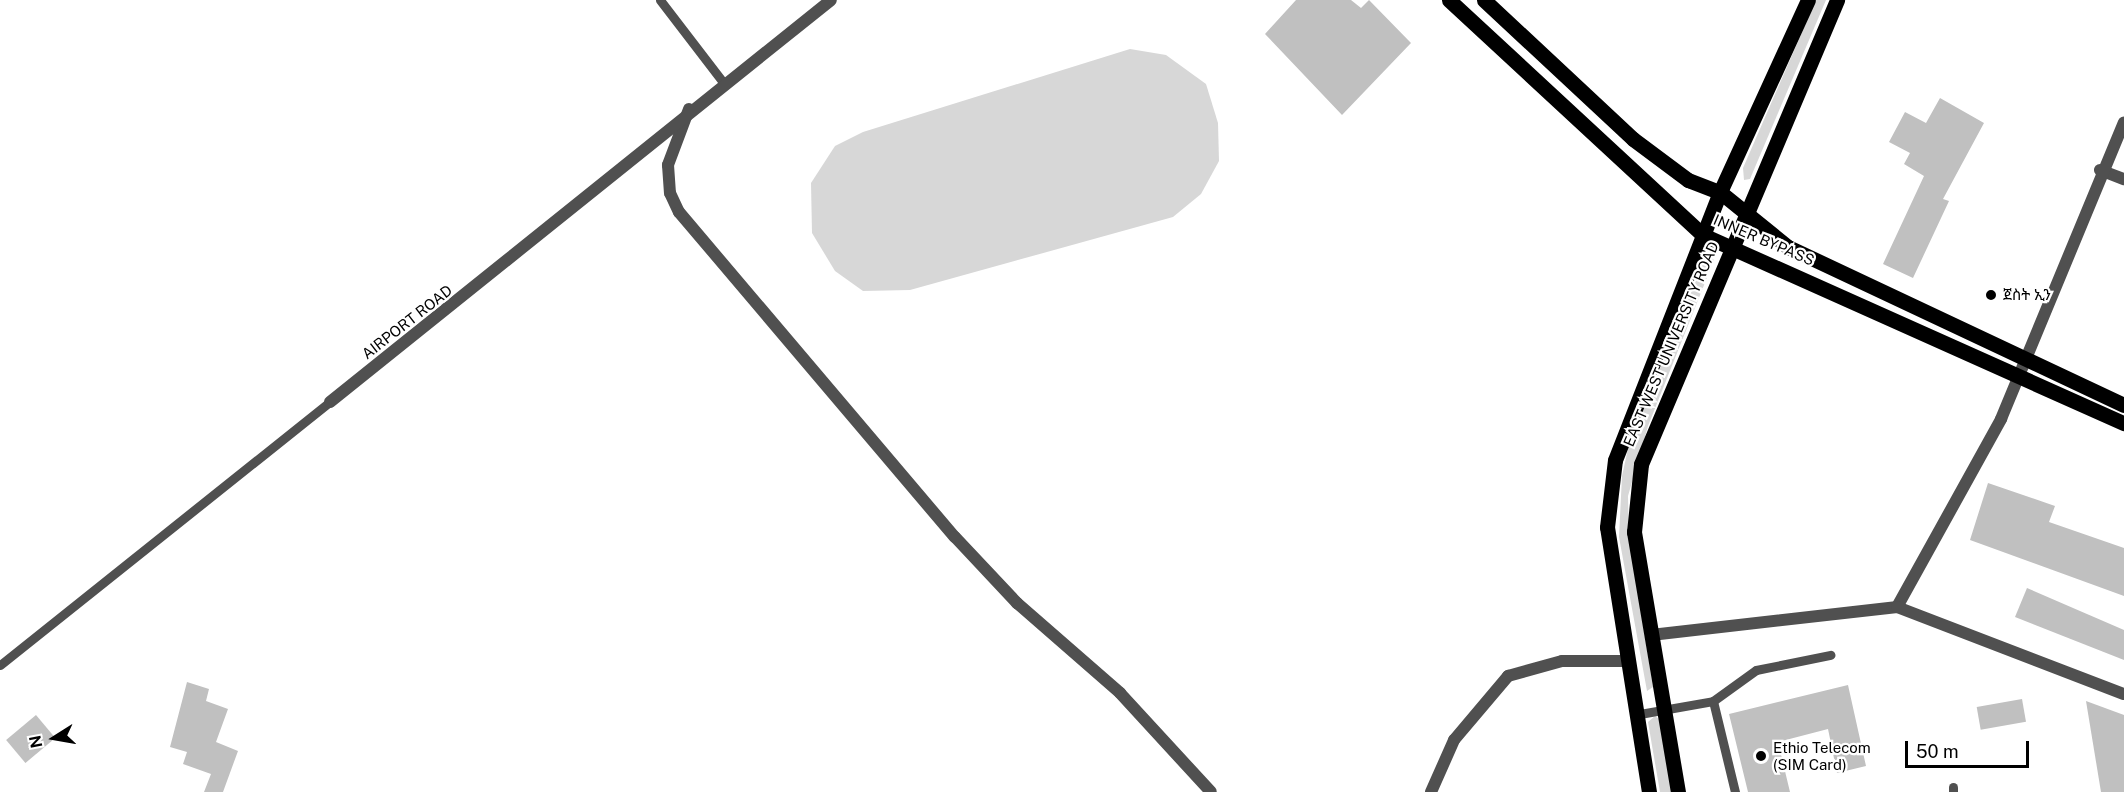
<!DOCTYPE html>
<meta charset="utf-8">
<style>
body{margin:0}
#map{position:relative;width:2124px;height:792px;overflow:hidden;background:#fff;font-family:"Public Sans","Noto Sans Ethiopic",sans-serif}
div>[style]{position:absolute}
.green>*{inset:0;background:#d7d7d7}
.building>*{inset:0;background:#c0c0c0;transform-origin:0 0}
.lane>*{height:9px;margin:-4.5px;padding:0 4.5px;transform-origin:4.5px;border-radius:4.5px;background:#505050}
.street>*{height:12px;margin:-6px;padding:0 6px;transform-origin:6px;border-radius:6px;background:#505050}
.primary>*{height:15px;margin:-7.5px;padding:0 7.5px;transform-origin:7.5px;border-radius:7.5px;background:#000}
.dots>*{width:16px;height:16px;translate:-50% -50%;box-sizing:border-box;border:3px solid #fff;border-radius:50%}
span{translate:-50% -50%;white-space:nowrap;text-align:center;line-height:1.15;-webkit-text-stroke:4.5px #fff;paint-order:stroke}
.street-label{font-size:15px;color:#000}
.poi-label{font-size:15px;color:#000}
.left{translate:0 -50%;text-align:left}
.north{position:absolute;left:24px;top:708px;width:60px;height:60px;-webkit-text-stroke:4px #fff;paint-order:stroke;rotate:259deg;font-size:16px;font-weight:700;line-height:24px;text-align:center;color:#000}
.north::after{content:'';display:block;margin:auto;width:21px;height:27px;background:#000;clip-path:polygon(50% 0,100% 100%,50% 72%,0 100%)}
.scale{position:absolute;left:1905px;top:741px;width:124px;height:27px;box-sizing:border-box;border:3px solid #000;border-top:0;padding-left:8px;font-size:18px;line-height:21px;white-space:nowrap;color:#000;-webkit-text-stroke:4px #fff;paint-order:stroke}
</style>
<div id="map">
<div class="green">
<div style="clip-path:polygon(1816px 0,1826px 0,1750px 179px,1744px 180px,1743px 168px)"></div>
<div style="clip-path:polygon(1130px 49px,1166px 55px,1206px 84px,1218px 123px,1219px 161px,1201px 194px,1173px 217px,910px 290px,863px 291px,835px 271px,812px 233px,811px 183px,835px 146px,863px 132px)"></div>
<div style="clip-path:polygon(1707px 254px,1714px 260px,1648px 426px,1628px 496px,1629px 539px,1653px 687px,1647px 691px,1619px 537px,1622px 476px,1629px 444px)"></div>
<div style="clip-path:polygon(1655px 716px,1659px 719px,1672px 792px,1660px 792px,1648px 722px)"></div>
</div>
<div class="building">
<div style="clip-path:polygon(1296px 0,1351px 0,1361px 8px,1369px 0,1411px 43px,1342px 115px,1265px 34px)"></div>
<div style="clip-path:polygon(1940px 98px,1984px 123px,1943px 199px,1949px 201px,1913px 278px,1883px 264px,1924px 176px,1904px 164px,1910px 153px,1889px 142px,1905px 112px,1926px 123px)"></div>
<div style="clip-path:polygon(1988px 483px,2055px 506px,2049px 522px,2124px 548px,2124px 596px,1970px 540px)"></div>
<div style="clip-path:polygon(2027px 588px,2124px 630px,2124px 660px,2015px 617px)"></div>
<div style="clip-path:polygon(187px 682px,209px 689px,206px 701px,228px 709px,216px 742px,238px 751px,223px 792px,204px 792px,211px 774px,183px 764px,187px 752px,170px 747px)"></div>
<div style="clip-path:polygon(1848px 685px,1866px 766px,1837px 773px,1828px 729px,1778px 742px,1790px 792px,1748px 792px,1729px 714px)"></div>
<div style="left:2022px;top:699px;width:23px;height:46px;rotate:80deg"></div>
<div style="clip-path:polygon(2086px 701px,2124px 715px,2124px 792px,2101px 792px)"></div>
<div style="left:36px;top:715px;width:30px;height:39px;rotate:50deg"></div>
</div>
<div class="lane">
<div style="left:660px;top:0;width:103px;rotate:52.5deg"></div>
<div style="left:0;top:665px;width:422px;rotate:-38.6deg"></div>
<div style="left:1713px;top:701px;width:94px;rotate:76.4deg"></div>
<div style="left:1634px;top:715px;width:80px;rotate:-10deg"></div>
<div style="left:1713px;top:701px;width:53px;rotate:-35.8deg"></div>
<div style="left:1756px;top:670px;width:76px;rotate:-11.5deg"></div>
<div style="left:1953px;top:787px;width:5px;rotate:90deg"></div>
</div>
<div class="street">
<div style="left:689px;top:109px;width:60px;rotate:110.6deg"></div>
<div style="left:668px;top:165px;width:28px;rotate:86deg"></div>
<div style="left:670px;top:193px;width:21px;rotate:65deg"></div>
<div style="left:679px;top:212px;width:426px;rotate:49.7deg"></div>
<div style="left:955px;top:537px;width:91px;rotate:46.8deg"></div>
<div style="left:1017px;top:603px;width:137px;rotate:41.1deg"></div>
<div style="left:1120px;top:693px;width:134px;rotate:47.4deg"></div>
<div style="left:2100px;top:170px;width:26px;rotate:21deg"></div>
<div style="left:330px;top:402px;width:642px;rotate:-38.74deg"></div>
<div style="left:1897px;top:607px;width:215px;rotate:-61deg"></div>
<div style="left:2001px;top:419px;width:321px;rotate:-67.5deg"></div>
<div style="left:1651px;top:635px;width:248px;rotate:-6.5deg"></div>
<div style="left:1897px;top:607px;width:243px;rotate:21deg"></div>
<div style="left:1431px;top:792px;width:57px;rotate:-66.1deg"></div>
<div style="left:1454px;top:740px;width:84px;rotate:-49.8deg"></div>
<div style="left:1508px;top:676px;width:56px;rotate:-15.5deg"></div>
<div style="left:1562px;top:661px;width:64px"></div>
</div>
<div class="primary">
<div style="left:1449px;top:0;width:346px;rotate:42.8deg"></div>
<div style="left:1703px;top:235px;width:461px;rotate:24.1deg"></div>
<div style="left:1484px;top:0;width:204px;rotate:43deg"></div>
<div style="left:1633px;top:139px;width:69px;rotate:36.7deg"></div>
<div style="left:1688px;top:180px;width:34px;rotate:21deg"></div>
<div style="left:1720px;top:192px;width:87px;rotate:39deg"></div>
<div style="left:1788px;top:247px;width:371px;rotate:25.2deg"></div>
<div style="left:1649px;top:792px;width:268px;rotate:-99deg"></div>
<div style="left:1607px;top:527px;width:67px;rotate:-83.2deg"></div>
<div style="left:1615px;top:460px;width:288px;rotate:-68.6deg"></div>
<div style="left:1720px;top:192px;width:211px;rotate:-65.4deg"></div>
<div style="left:1678px;top:792px;width:264px;rotate:-99.6deg"></div>
<div style="left:1634px;top:532px;width:68px;rotate:-84.1deg"></div>
<div style="left:1641px;top:464px;width:504px;rotate:-67.1deg"></div>
</div>
<div class="dots">
<div style="left:1991px;top:295px;background:#000"></div>
<div style="left:1761px;top:756px;background:#000"></div>
</div>
<div class="street-label">
<span style="left:1764px;top:240px;rotate:23deg">INNER BYPASS</span>
<span style="left:407px;top:322px;rotate:-38deg">AIRPORT ROAD</span>
<span style="left:1671px;top:344px;rotate:-67deg">EAST WEST UNIVERSITY ROAD</span>
</div>
<div class="poi-label">
<span class="left" style="left:2003px;top:295px">ጀስት ኢን</span>
<span class="left" style="left:1773px;top:756px">Ethio Telecom<br>(SIM Card)</span>
</div>
<div class="north">N</div>
<div class="scale">50 m</div>
</div>
